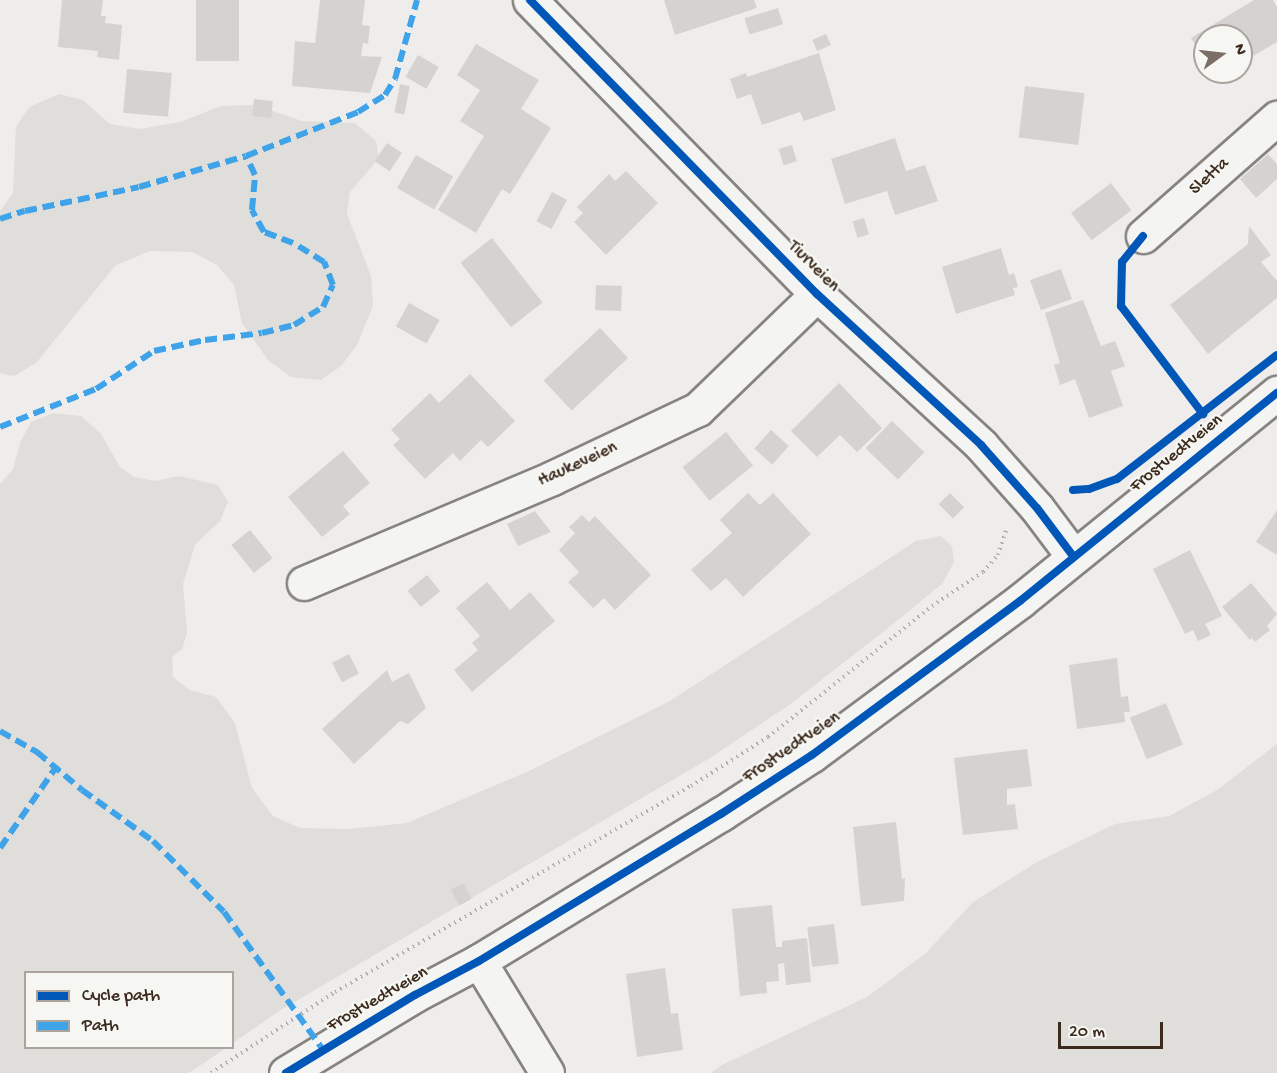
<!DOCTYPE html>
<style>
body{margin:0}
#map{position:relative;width:1277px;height:1073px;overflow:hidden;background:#eeedeb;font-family:"Gochi Hand",sans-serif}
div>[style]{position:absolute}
.built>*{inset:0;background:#e0deda}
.building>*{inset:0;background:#d4d3d1;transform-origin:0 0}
.path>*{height:4px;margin-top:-2px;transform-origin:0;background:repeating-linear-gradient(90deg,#b1afad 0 1.5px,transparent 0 6px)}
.roads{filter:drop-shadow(2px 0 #87837f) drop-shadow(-2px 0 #87837f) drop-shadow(0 2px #87837f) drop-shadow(0 -2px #87837f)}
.minor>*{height:33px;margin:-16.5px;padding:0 16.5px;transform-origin:16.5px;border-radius:16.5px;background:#f4f4f2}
.quiet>*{height:6px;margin-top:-3px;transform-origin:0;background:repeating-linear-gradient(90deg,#3fa3ea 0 12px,transparent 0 18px)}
.cycleway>*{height:8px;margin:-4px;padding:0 4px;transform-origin:4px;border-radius:4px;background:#0057b8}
span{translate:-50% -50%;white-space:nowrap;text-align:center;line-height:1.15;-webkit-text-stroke:5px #f6f6f2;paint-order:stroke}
.street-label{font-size:18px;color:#3b2a1e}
.legend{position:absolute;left:24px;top:971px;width:210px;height:78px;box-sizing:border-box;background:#f6f6f2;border:2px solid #aba49d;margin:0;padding:8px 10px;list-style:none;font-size:18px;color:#3b2a1e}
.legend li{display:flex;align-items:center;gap:12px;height:30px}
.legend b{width:30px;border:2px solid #aba49d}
.north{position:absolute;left:1193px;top:24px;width:60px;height:60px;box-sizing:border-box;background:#f6f6f2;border:2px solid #aba49d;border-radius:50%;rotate:75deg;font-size:16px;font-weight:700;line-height:24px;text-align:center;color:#3b2a1e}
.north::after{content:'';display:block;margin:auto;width:21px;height:27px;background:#7a6e66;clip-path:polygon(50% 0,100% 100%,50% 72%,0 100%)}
.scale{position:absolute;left:1058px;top:1022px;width:105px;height:27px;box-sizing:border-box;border:3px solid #3b2a1e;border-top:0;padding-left:8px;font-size:18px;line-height:21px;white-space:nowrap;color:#3b2a1e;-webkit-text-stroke:4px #f6f6f2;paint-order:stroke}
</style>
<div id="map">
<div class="built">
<div style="clip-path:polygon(59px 94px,83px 100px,110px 124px,140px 129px,180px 122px,221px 106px,256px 105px,302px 121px,355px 123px,376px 141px,379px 158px,350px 192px,347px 214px,371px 276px,373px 306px,357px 345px,341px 366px,321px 380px,291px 377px,268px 360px,242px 323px,234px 285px,217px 265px,192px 252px,150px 251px,116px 265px,36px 363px,14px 376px,0 373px,0 211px,13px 193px,16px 127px,29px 107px)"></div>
<div style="clip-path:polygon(53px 413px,81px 416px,101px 434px,120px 467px,134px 477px,155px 481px,179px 476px,218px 485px,228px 502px,220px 521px,195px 545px,183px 584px,187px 633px,182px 649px,172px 657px,173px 677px,190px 690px,216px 697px,235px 723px,252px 788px,273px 816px,300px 828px,349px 829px,407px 823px,529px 771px,670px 701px,916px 541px,941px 536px,952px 546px,954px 562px,942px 584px,888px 628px,792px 703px,710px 758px,279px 1011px,233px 1043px,232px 972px,26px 972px,26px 1048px,226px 1048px,189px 1073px,0 1073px,0 484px,13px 469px,20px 443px,31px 422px)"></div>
<div style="clip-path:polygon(1277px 744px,1277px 1073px,711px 1073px,720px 1066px,867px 997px,926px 953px,973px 902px,1037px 862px,1115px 824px,1169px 816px,1217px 790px)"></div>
</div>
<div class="building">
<div style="clip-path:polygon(62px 0,103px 0,101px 16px,106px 16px,105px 23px,122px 25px,119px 60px,97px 57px,98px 51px,58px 47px)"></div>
<div style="left:196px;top:0;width:43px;height:61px"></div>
<div style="clip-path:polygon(320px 0,365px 0,362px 25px,370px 26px,368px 44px,363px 43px,361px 56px,382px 57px,370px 93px,292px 86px,295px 41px,315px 43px)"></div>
<div style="clip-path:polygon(664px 0,754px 0,757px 8px,675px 35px)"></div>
<div style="clip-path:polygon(1254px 0,1273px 0,1277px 7px,1277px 42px,1241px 63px,1241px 36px,1205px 36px,1205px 61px,1191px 38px)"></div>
<div style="left:778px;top:8px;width:17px;height:35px;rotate:73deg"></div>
<div style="left:826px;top:34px;width:12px;height:15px;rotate:66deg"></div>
<div style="clip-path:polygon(476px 44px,539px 80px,521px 109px,551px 128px,510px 194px,502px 189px,476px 233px,438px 210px,484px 136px,460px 121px,480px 90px,457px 75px)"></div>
<div style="clip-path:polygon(819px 53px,836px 110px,804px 121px,800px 112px,762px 125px,751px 94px,737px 99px,730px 79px,746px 73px,747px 77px)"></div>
<div style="left:418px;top:55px;width:24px;height:25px;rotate:30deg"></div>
<div style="left:127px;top:69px;width:45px;height:44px;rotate:5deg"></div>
<div style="left:400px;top:84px;width:10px;height:29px;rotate:11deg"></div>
<div style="left:1025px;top:86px;width:60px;height:52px;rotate:7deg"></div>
<div style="left:254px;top:99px;width:19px;height:17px;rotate:6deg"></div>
<div style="clip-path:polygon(895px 138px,906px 171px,925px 165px,938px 201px,895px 215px,887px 191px,845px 204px,831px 159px)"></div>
<div style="left:387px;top:143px;width:18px;height:22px;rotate:34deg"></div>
<div style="left:792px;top:145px;width:17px;height:14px;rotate:73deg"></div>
<div style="clip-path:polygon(1268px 154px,1277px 164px,1277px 179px,1256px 198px,1240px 179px)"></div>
<div style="left:416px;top:155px;width:43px;height:38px;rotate:30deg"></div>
<div style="clip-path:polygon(626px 171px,658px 203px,606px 255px,574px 222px,583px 213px,577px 207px,609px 174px,615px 181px)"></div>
<div style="left:1111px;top:183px;width:34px;height:50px;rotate:53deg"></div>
<div style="left:552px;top:192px;width:17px;height:33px;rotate:28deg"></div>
<div style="left:864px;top:218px;width:17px;height:12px;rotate:73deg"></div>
<div style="clip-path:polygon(1249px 226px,1271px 255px,1261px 262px,1277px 281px,1277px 298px,1208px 354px,1170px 305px,1248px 244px)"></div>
<div style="left:492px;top:238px;width:82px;height:40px;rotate:52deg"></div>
<div style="clip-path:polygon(1001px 248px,1009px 275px,1014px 273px,1018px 287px,1013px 288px,1015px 295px,956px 314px,942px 267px)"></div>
<div style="left:1061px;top:269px;width:32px;height:33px;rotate:70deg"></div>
<div style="left:596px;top:285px;width:26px;height:25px;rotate:2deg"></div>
<div style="clip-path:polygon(1083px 300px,1101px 346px,1115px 341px,1125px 366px,1111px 371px,1123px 406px,1089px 418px,1075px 379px,1060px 385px,1054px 365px,1060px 363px,1045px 313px)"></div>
<div style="left:409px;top:303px;width:35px;height:27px;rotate:29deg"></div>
<div style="left:600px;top:328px;width:41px;height:77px;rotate:47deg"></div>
<div style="clip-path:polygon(470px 374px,515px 421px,488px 447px,481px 440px,460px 461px,453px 453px,425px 479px,393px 445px,400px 439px,391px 430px,430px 393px,439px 403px)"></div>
<div style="clip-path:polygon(839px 383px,882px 428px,857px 452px,840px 435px,817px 457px,791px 431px)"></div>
<div style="left:892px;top:421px;width:45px;height:38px;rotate:44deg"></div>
<div style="left:771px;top:430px;width:24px;height:25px;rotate:42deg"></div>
<div style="left:726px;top:432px;width:43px;height:56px;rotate:51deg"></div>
<div style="clip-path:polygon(343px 451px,370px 483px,343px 506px,350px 514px,322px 537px,288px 497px)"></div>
<div style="clip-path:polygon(748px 493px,760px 505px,773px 493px,811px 534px,743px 597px,726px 578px,711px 591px,691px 570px,732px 533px,720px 520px)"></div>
<div style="left:950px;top:493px;width:20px;height:16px;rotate:45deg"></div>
<div style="clip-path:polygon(1277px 510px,1277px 555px,1256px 542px)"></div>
<div style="clip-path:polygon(535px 511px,551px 532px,518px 546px,507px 524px)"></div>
<div style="clip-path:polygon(582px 515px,589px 522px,595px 516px,651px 575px,615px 610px,604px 598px,593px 608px,568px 582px,579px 572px,559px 550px,575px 533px,569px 527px)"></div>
<div style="left:250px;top:530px;width:36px;height:24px;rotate:51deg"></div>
<div style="clip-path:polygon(1190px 550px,1222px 616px,1205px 624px,1211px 635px,1198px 641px,1193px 630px,1185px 634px,1153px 569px)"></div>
<div style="left:427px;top:575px;width:21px;height:25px;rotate:51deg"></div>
<div style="clip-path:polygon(487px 582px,510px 610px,530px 592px,555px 621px,472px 692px,454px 670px,478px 650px,472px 643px,480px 636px,456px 608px)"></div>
<div style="clip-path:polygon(1251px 583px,1277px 614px,1267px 626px,1270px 630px,1255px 642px,1252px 638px,1250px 640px,1222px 607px)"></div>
<div style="left:349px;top:654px;width:22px;height:19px;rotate:63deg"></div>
<div style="clip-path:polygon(1117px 658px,1121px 697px,1128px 696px,1130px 712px,1124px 712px,1125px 722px,1077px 729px,1069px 665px)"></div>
<div style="clip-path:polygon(387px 670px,392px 682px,409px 673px,426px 708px,408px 724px,400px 721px,354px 764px,322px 729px)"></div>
<div style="left:1166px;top:703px;width:45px;height:39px;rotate:68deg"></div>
<div style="clip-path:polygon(1027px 749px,1032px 786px,1007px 789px,1007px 805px,1015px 804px,1018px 829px,963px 835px,954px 758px)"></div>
<div style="clip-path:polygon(896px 822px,902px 879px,905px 878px,904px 901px,861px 906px,853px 827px)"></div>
<div style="left:463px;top:883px;width:18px;height:14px;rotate:61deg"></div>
<div style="clip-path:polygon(772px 905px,776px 947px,782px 947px,782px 941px,807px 938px,811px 982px,786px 985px,784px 963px,778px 964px,779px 981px,766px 982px,767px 993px,740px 996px,732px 909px)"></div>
<div style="left:834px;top:924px;width:40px;height:27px;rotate:83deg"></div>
<div style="clip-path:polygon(665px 968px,671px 1014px,678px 1013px,683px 1050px,637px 1057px,626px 974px)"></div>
</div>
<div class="path">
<div style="left:211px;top:1073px;width:148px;rotate:-33.2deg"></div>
<div style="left:335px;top:992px;width:411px;rotate:-30.1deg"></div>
<div style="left:691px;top:786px;width:91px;rotate:-32.5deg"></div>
<div style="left:768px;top:737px;width:210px;rotate:-38.6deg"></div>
<div style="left:932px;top:606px;width:61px;rotate:-33.7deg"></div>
<div style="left:983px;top:572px;width:23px;rotate:-49deg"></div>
<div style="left:998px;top:555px;width:29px;rotate:-72deg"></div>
</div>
<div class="roads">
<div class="minor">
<div style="left:530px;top:0;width:411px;rotate:45.7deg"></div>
<div style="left:817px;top:294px;width:223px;rotate:42.6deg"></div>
<div style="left:981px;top:445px;width:84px;rotate:48.4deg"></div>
<div style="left:1037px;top:508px;width:60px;rotate:53.1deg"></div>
<div style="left:1143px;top:236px;width:179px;rotate:-41.4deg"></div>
<div style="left:304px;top:583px;width:269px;rotate:-22.9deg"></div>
<div style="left:552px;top:478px;width:161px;rotate:-25.3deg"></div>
<div style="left:698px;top:409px;width:165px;rotate:-44deg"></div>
<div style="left:479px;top:961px;width:131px;rotate:58.7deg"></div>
<div style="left:286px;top:1073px;width:151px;rotate:-31.2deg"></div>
<div style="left:415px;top:995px;width:72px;rotate:-28deg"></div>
<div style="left:479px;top:961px;width:283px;rotate:-31.3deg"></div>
<div style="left:721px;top:814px;width:108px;rotate:-33deg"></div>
<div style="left:812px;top:755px;width:259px;rotate:-36.5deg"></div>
<div style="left:1020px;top:601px;width:331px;rotate:-39deg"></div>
</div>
</div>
<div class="quiet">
<div style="left:0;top:219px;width:26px;rotate:-18deg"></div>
<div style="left:25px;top:211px;width:116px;rotate:-11.9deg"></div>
<div style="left:139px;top:187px;width:111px;rotate:-16.2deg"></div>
<div style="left:0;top:427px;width:103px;rotate:-21.6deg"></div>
<div style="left:96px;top:389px;width:69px;rotate:-33.2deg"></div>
<div style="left:154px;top:351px;width:52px;rotate:-12.2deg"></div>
<div style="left:205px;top:340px;width:57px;rotate:-7deg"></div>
<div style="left:262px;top:333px;width:33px;rotate:-14deg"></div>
<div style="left:294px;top:325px;width:34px;rotate:-32deg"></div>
<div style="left:323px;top:307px;width:24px;rotate:-66deg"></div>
<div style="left:333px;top:285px;width:25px;rotate:-111deg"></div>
<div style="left:324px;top:262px;width:36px;rotate:-148deg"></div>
<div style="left:293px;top:243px;width:31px;rotate:-159deg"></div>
<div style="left:264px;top:232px;width:25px;rotate:-119deg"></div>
<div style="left:252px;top:210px;width:35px;rotate:-85deg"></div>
<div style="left:255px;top:175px;width:21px;rotate:-115deg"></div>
<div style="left:246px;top:156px;width:120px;rotate:-21.4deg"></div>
<div style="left:358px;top:112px;width:32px;rotate:-32deg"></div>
<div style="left:385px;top:95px;width:19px;rotate:-58deg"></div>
<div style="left:395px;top:79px;width:82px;rotate:-74.4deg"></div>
<div style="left:0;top:731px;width:43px;rotate:29.6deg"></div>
<div style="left:37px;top:752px;width:59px;rotate:40.2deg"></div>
<div style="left:82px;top:790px;width:87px;rotate:35.7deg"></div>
<div style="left:153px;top:841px;width:100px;rotate:45deg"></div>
<div style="left:224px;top:912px;width:170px;rotate:54.3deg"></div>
<div style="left:0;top:848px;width:98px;rotate:-55.3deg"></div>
</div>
<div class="cycleway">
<div style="left:530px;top:0;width:411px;rotate:45.7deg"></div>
<div style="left:817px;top:294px;width:223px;rotate:42.6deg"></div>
<div style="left:981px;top:445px;width:84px;rotate:48.4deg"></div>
<div style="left:1037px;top:508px;width:60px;rotate:53.1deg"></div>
<div style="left:1143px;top:236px;width:33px;rotate:129deg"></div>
<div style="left:1122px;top:262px;width:44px;rotate:91.3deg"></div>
<div style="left:1121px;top:306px;width:136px;rotate:52.8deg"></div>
<div style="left:1073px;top:490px;width:16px;rotate:-4deg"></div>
<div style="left:1089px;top:489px;width:30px;rotate:-20deg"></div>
<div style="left:1117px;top:479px;width:202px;rotate:-37.8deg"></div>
<div style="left:286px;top:1073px;width:151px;rotate:-31.2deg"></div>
<div style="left:415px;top:995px;width:72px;rotate:-28deg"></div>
<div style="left:479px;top:961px;width:283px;rotate:-31.3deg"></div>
<div style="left:721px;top:814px;width:108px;rotate:-33deg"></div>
<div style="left:812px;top:755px;width:259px;rotate:-36.5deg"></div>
<div style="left:1020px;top:601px;width:331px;rotate:-39deg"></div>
</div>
<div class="street-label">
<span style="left:1210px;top:177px;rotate:-42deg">Sletta</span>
<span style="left:813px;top:267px;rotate:45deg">Tiurveien</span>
<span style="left:1177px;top:454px;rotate:-39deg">Frostvedtveien</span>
<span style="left:578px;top:465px;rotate:-25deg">Haukeveien</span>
<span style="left:792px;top:748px;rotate:-34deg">Frostvedtveien</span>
<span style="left:378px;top:1000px;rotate:-30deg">Frostvedtveien</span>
</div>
<ul class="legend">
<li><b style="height:8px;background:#0057b8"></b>Cycle path</li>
<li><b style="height:8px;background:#3fa3ea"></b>Path</li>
</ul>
<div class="north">N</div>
<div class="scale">20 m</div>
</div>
